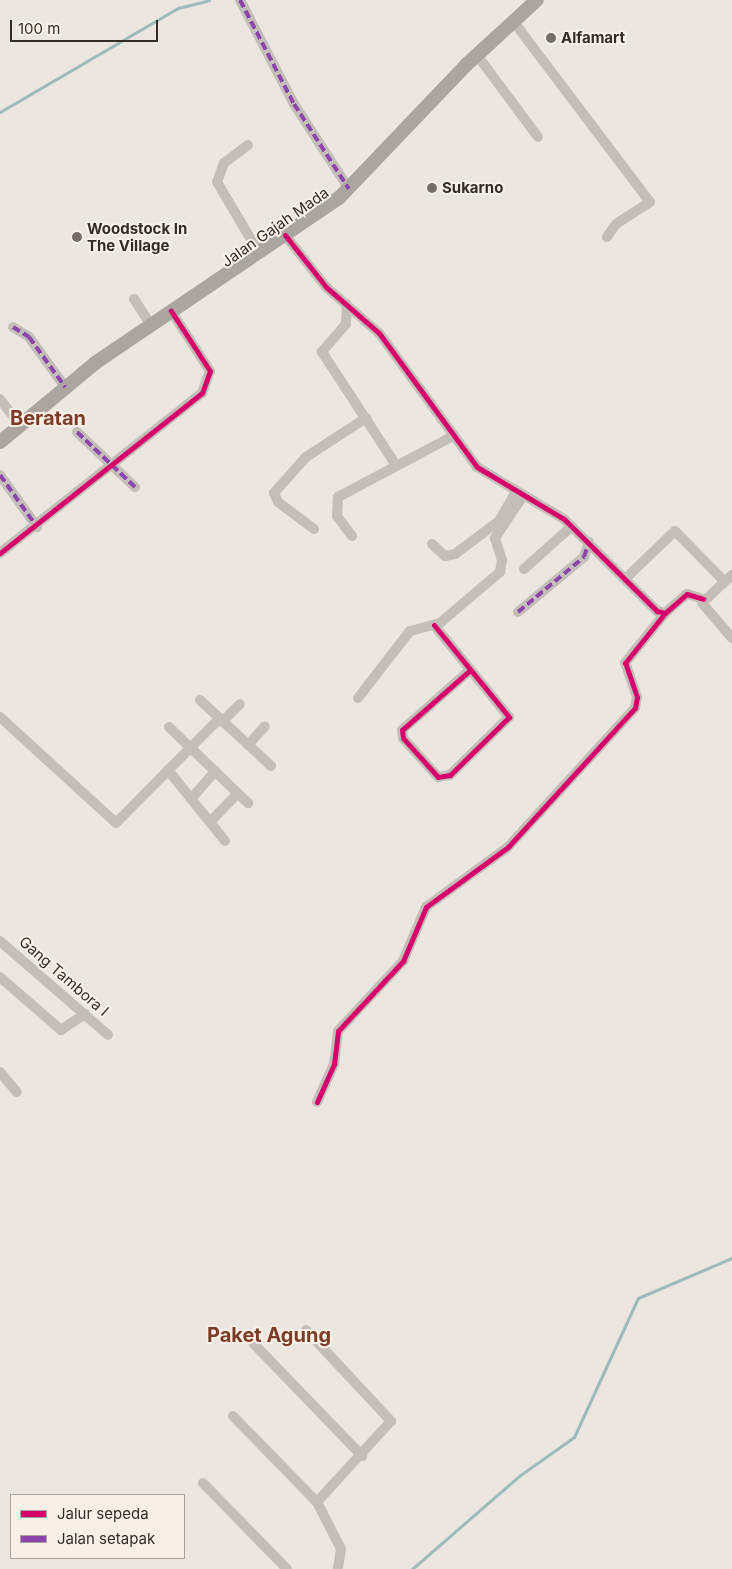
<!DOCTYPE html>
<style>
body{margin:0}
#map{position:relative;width:732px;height:1569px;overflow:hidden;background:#ebe6e0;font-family:Inter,sans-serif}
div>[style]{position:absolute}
.stream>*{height:3px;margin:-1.5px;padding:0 1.5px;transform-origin:1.5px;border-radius:1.5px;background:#9dbbbb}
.minor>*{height:10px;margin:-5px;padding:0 5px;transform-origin:5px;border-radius:5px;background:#c4beb9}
.highway>*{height:14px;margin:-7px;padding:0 7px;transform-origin:7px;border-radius:7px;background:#aaa59f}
.quiet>*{height:4px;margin-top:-2px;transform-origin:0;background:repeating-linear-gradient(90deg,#8e44ad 0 8px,transparent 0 12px)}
.cycleway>*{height:5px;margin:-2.5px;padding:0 2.5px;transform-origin:2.5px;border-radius:2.5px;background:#d6006c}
.dots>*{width:14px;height:14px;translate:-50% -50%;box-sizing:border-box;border:2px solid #f8f0e7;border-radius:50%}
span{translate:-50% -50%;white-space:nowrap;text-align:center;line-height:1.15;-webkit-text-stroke:4px #f8f0e7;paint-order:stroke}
.poi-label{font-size:15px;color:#342c28;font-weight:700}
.left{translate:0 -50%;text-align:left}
.street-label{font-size:15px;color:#342c28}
.district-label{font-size:20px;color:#7d3c27;font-weight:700}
.legend{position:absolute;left:10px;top:1494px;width:175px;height:65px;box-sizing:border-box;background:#f8f0e7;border:1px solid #aaa29b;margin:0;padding:6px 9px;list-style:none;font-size:15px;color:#342c28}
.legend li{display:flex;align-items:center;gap:10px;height:25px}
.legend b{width:25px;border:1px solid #aaa29b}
.scale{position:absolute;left:10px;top:20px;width:148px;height:22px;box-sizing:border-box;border:2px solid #342c28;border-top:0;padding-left:6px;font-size:15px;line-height:18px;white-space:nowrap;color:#342c28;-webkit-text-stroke:4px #f8f0e7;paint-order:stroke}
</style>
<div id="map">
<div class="stream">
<div style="left:0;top:112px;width:206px;rotate:-30.3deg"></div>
<div style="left:178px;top:8px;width:32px;rotate:-14deg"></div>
<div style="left:412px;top:1569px;width:142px;rotate:-41deg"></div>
<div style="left:519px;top:1476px;width:67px;rotate:-35.3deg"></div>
<div style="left:574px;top:1437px;width:153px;rotate:-65.3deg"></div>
<div style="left:638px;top:1298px;width:102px;rotate:-23.1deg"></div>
</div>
<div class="minor">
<div style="left:240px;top:0;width:117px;rotate:62.6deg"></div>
<div style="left:294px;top:104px;width:101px;rotate:57.1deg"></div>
<div style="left:513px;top:21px;width:227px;rotate:52.9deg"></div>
<div style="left:650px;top:202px;width:40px;rotate:147.1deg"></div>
<div style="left:616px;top:224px;width:16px;rotate:125deg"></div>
<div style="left:477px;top:55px;width:102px;rotate:53.4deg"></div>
<div style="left:248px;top:145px;width:30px;rotate:143deg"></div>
<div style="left:224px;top:163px;width:20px;rotate:110deg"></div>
<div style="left:217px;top:182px;width:82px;rotate:59.4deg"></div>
<div style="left:285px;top:235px;width:66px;rotate:51.7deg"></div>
<div style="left:326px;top:287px;width:70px;rotate:41deg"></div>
<div style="left:379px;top:333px;width:166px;rotate:53.8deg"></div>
<div style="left:477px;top:467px;width:101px;rotate:30.9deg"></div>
<div style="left:564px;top:519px;width:131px;rotate:44.7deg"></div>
<div style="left:657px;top:611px;width:8px;rotate:14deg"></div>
<div style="left:665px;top:613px;width:29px;rotate:-41deg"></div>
<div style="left:687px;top:594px;width:17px;rotate:17deg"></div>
<div style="left:134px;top:299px;width:31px;rotate:57deg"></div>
<div style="left:347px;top:304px;width:20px;rotate:93deg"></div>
<div style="left:346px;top:324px;width:37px;rotate:131deg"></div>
<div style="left:322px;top:352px;width:135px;rotate:56.8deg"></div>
<div style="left:13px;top:327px;width:19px;rotate:32deg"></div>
<div style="left:29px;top:337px;width:62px;rotate:54.2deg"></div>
<div style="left:0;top:399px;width:34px;rotate:53deg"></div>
<div style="left:77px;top:432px;width:80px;rotate:43.5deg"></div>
<div style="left:0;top:475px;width:64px;rotate:54.6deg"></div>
<div style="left:314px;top:529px;width:45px;rotate:-143.1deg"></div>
<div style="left:278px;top:502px;width:10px;rotate:-114deg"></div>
<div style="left:274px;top:493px;width:48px;rotate:-48.4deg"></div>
<div style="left:306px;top:457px;width:72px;rotate:-33deg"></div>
<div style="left:352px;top:536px;width:25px;rotate:-127deg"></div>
<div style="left:337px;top:516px;width:19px;rotate:-87deg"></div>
<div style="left:338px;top:497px;width:130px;rotate:-27.9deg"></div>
<div style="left:432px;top:544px;width:18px;rotate:43deg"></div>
<div style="left:445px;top:556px;width:10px;rotate:-11deg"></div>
<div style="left:455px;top:554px;width:55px;rotate:-36.9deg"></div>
<div style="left:499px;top:521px;width:34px;rotate:-60deg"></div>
<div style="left:0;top:553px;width:258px;rotate:-38.4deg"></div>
<div style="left:202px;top:393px;width:23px;rotate:-70deg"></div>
<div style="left:210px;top:371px;width:72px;rotate:-123deg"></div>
<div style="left:524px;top:569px;width:64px;rotate:-41.9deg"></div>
<div style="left:732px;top:575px;width:41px;rotate:137deg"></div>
<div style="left:702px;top:603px;width:46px;rotate:49.4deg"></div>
<div style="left:626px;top:578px;width:68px;rotate:-43.8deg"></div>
<div style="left:675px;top:531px;width:70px;rotate:45.6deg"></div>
<div style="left:518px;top:612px;width:86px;rotate:-39.8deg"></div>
<div style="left:584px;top:557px;width:16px;rotate:-72deg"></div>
<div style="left:434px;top:625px;width:119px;rotate:50.8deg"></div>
<div style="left:509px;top:717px;width:83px;rotate:135.5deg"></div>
<div style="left:450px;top:775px;width:12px;rotate:171deg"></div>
<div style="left:438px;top:777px;width:52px;rotate:-131.9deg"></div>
<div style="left:403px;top:738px;width:8px;rotate:-97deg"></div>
<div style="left:402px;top:730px;width:91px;rotate:-41.4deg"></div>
<div style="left:358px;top:698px;width:85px;rotate:-52.2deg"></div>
<div style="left:410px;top:631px;width:31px;rotate:-15deg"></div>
<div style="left:440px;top:623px;width:79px;rotate:-40.4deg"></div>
<div style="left:500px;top:572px;width:12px;rotate:-81deg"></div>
<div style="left:502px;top:560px;width:23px;rotate:-108deg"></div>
<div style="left:495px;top:538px;width:50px;rotate:-56.3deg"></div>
<div style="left:200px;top:700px;width:97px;rotate:42.9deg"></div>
<div style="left:0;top:717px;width:157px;rotate:42.4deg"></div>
<div style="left:116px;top:823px;width:146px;rotate:-45.3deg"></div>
<div style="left:222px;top:722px;width:25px;rotate:-45deg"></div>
<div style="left:169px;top:727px;width:110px;rotate:43.9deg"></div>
<div style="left:248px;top:745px;width:25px;rotate:-48deg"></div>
<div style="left:168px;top:770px;width:91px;rotate:51.2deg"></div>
<div style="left:191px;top:799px;width:37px;rotate:-49deg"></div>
<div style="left:210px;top:822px;width:40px;rotate:-46deg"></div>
<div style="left:0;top:941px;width:143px;rotate:41deg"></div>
<div style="left:0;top:977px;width:81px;rotate:41deg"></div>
<div style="left:61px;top:1030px;width:29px;rotate:-34deg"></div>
<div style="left:0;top:1072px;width:26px;rotate:50deg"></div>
<div style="left:317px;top:1102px;width:42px;rotate:-65.9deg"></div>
<div style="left:334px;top:1064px;width:33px;rotate:-83deg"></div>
<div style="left:338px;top:1031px;width:96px;rotate:-47.1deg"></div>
<div style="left:403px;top:961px;width:59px;rotate:-66.9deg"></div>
<div style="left:426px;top:907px;width:102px;rotate:-36.2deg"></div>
<div style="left:508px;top:847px;width:188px;rotate:-47.6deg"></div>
<div style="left:635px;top:708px;width:11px;rotate:-80deg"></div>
<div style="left:637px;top:697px;width:36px;rotate:-109deg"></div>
<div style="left:625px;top:663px;width:64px;rotate:-51.3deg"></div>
<div style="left:306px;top:1330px;width:125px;rotate:47deg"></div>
<div style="left:391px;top:1421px;width:110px;rotate:132.4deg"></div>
<div style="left:317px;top:1502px;width:53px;rotate:62.9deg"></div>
<div style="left:341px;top:1549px;width:20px;rotate:99deg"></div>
<div style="left:254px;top:1344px;width:156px;rotate:46deg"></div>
<div style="left:233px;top:1416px;width:120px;rotate:45.7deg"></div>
<div style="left:203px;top:1483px;width:120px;rotate:45.7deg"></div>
</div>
<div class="highway">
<div style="left:0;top:442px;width:124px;rotate:-39.7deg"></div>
<div style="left:95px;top:363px;width:295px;rotate:-34.1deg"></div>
<div style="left:339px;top:198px;width:184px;rotate:-46.3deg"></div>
<div style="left:466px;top:65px;width:96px;rotate:-42.5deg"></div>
</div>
<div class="quiet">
<div style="left:240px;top:0;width:117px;rotate:62.6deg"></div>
<div style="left:294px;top:104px;width:101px;rotate:57.1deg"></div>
<div style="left:13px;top:327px;width:19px;rotate:32deg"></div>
<div style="left:29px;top:337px;width:62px;rotate:54.2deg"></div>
<div style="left:77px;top:432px;width:80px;rotate:43.5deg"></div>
<div style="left:0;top:475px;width:64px;rotate:54.6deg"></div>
<div style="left:518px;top:612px;width:86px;rotate:-39.8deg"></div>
<div style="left:584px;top:557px;width:16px;rotate:-72deg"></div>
</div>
<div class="cycleway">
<div style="left:285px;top:235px;width:66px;rotate:51.7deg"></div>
<div style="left:326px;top:287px;width:70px;rotate:41deg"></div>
<div style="left:379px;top:333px;width:166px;rotate:53.8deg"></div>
<div style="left:477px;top:467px;width:101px;rotate:30.9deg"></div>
<div style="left:564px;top:519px;width:131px;rotate:44.7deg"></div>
<div style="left:657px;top:611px;width:8px;rotate:14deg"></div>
<div style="left:665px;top:613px;width:29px;rotate:-41deg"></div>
<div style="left:687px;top:594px;width:17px;rotate:17deg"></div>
<div style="left:0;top:553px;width:258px;rotate:-38.4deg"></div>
<div style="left:202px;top:393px;width:23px;rotate:-70deg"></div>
<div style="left:210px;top:371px;width:72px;rotate:-123deg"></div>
<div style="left:434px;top:625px;width:119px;rotate:50.8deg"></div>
<div style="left:509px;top:717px;width:83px;rotate:135.5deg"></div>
<div style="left:450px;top:775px;width:12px;rotate:171deg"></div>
<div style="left:438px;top:777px;width:52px;rotate:-131.9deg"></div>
<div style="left:403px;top:738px;width:8px;rotate:-97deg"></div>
<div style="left:402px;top:730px;width:91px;rotate:-41.4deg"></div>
<div style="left:317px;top:1102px;width:42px;rotate:-65.9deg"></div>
<div style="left:334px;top:1064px;width:33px;rotate:-83deg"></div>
<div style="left:338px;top:1031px;width:96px;rotate:-47.1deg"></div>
<div style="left:403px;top:961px;width:59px;rotate:-66.9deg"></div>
<div style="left:426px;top:907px;width:102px;rotate:-36.2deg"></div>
<div style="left:508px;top:847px;width:188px;rotate:-47.6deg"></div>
<div style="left:635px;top:708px;width:11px;rotate:-80deg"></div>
<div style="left:637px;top:697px;width:36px;rotate:-109deg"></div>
<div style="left:625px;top:663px;width:64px;rotate:-51.3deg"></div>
</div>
<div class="dots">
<div style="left:551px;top:38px;background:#746d68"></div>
<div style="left:432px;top:188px;background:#746d68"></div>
<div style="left:77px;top:237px;background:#746d68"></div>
</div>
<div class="poi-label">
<span class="left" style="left:561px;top:38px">Alfamart</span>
<span class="left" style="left:442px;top:188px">Sukarno</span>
<span class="left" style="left:87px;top:237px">Woodstock In<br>The Village</span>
</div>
<div class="street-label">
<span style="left:275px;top:227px;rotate:-35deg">Jalan Gajah Mada</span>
<span style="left:64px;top:976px;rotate:41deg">Gang Tambora I</span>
</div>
<div class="district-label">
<span style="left:48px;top:418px">Beratan</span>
<span style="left:269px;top:1335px">Paket Agung</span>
</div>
<ul class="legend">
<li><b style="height:6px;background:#d6006c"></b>Jalur sepeda</li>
<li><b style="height:6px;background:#8e44ad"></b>Jalan setapak</li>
</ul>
<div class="scale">100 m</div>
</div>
